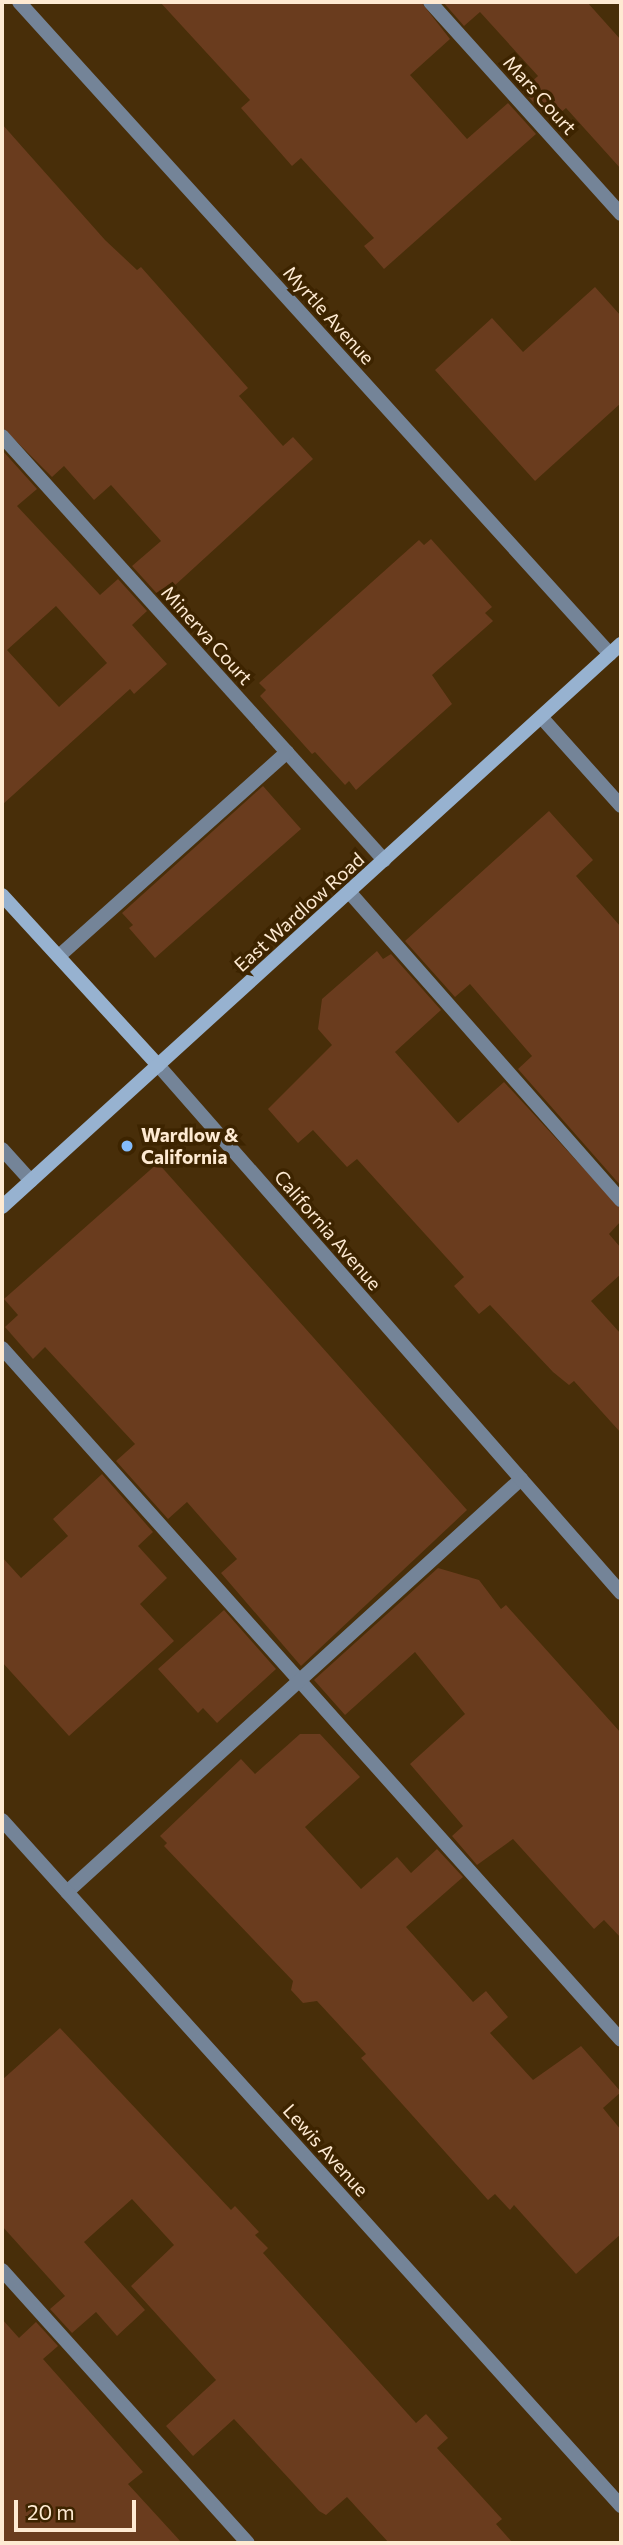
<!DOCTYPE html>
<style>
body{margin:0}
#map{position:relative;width:623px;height:2545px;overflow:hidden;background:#482e09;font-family:Commissioner,sans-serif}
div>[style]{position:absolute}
.building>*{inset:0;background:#6a3c1e}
.lane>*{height:14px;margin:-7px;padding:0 7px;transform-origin:7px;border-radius:7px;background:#748498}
.street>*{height:14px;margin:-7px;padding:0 7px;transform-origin:7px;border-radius:7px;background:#748498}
.secondary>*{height:14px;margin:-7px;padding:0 7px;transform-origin:7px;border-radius:7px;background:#97b2d0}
.dots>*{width:19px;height:19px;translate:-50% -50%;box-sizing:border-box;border:4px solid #3d2400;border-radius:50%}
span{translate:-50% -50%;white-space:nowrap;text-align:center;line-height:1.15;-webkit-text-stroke:7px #3d2400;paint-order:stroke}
.street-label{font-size:19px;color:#feead2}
.poi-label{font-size:19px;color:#feead2;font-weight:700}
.left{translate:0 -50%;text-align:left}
.frame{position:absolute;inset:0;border:4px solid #feead2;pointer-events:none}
.scale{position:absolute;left:14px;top:2500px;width:122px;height:32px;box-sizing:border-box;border:4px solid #feead2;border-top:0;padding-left:9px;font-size:21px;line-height:24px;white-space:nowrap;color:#feead2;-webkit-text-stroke:5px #3d2400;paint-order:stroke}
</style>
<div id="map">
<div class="building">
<div style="clip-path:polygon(160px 2px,421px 2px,450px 39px,410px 75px,419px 85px,467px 139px,508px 103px,536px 134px,384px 269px,364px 246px,374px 238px,301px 158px,292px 166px,241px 108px,250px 100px)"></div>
<div style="clip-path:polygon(443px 2px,587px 2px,621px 40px,621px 169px,566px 108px,551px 121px,522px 90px,538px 76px,480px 12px,464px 26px)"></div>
<div style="clip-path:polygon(2px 124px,105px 240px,137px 270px,141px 267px,248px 388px,239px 396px,283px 446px,293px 437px,313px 459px,161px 598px,132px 566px,161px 541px,111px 485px,94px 500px,64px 466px,52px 477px,2px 427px)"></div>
<div style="clip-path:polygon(595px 287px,621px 316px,621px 403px,535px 481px,435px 370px,492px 318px,523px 352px)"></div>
<div style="clip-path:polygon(evenodd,2px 450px,37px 489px,17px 506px,100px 595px,118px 579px,147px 611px,132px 625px,167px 664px,134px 694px,130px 689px,2px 805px,2px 450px,56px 606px,107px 663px,59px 707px,7px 650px,56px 606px)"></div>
<div style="clip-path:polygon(431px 539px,492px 607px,485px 613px,493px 621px,432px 675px,452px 704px,356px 790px,349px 781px,345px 785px,315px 752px,312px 754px,260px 696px,266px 690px,259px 683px,419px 540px,424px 545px)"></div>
<div style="clip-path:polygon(263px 786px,301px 829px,155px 958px,129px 928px,133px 925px,122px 913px)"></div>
<div style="clip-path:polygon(549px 811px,593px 860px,576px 876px,621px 927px,621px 1186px,518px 1069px,532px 1056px,470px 984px,455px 997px,405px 941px)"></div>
<div style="clip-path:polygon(377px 951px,383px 959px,391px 954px,441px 1010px,395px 1052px,458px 1123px,504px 1082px,621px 1209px,621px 1221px,609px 1234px,621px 1248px,621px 1274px,591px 1301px,621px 1334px,621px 1433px,574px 1381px,569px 1385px,553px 1372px,490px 1305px,479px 1314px,454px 1286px,464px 1277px,357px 1159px,347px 1167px,313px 1130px,298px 1143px,268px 1109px,332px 1045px,318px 1029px,322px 999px)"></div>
<div style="clip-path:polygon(158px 1163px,467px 1510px,301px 1666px,221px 1573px,237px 1559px,187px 1502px,168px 1519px,116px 1461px,135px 1444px,45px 1347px,33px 1359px,5px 1327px,18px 1315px,4px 1299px)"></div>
<div style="clip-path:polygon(102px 1474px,153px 1532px,138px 1546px,167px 1578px,140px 1604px,174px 1641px,69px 1736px,2px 1662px,2px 1557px,21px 1578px,68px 1536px,53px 1519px)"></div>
<div style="clip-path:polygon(438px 1568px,479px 1580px,501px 1609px,506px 1605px,621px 1733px,621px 1938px,604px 1920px,594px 1929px,513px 1839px,477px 1865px,452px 1836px,463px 1826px,410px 1764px,465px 1714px,415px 1652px,345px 1715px,314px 1680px)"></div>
<div style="clip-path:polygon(224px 1610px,276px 1669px,217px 1723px,203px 1708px,198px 1713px,158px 1669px)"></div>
<div style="clip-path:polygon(300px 1734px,320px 1734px,360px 1777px,305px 1827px,361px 1889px,397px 1857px,411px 1873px,437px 1849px,463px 1877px,406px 1927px,473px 2002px,486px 1991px,508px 2017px,490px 2033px,533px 2080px,581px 2046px,621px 2092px,603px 2108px,621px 2130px,621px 2234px,576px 2274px,514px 2205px,510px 2210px,495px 2194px,488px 2200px,361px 2058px,366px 2054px,317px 2001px,303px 2003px,291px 1990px,293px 1981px,164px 1846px,167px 1843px,160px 1836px,241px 1759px,255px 1774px)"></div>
<div style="clip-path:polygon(60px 2028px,231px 2210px,235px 2206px,259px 2232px,255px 2235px,268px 2248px,263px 2253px,416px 2423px,426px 2414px,448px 2438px,437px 2448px,502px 2519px,496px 2524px,513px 2543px,389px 2543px,347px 2497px,326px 2515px,319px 2511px,234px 2419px,193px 2456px,166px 2426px,216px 2380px,131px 2286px,174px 2245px,132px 2199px,84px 2242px,145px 2310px,117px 2336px,96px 2312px,72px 2333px,50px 2309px,65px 2296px,2px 2226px,2px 2080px)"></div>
<div style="clip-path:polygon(2px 2319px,19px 2338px,36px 2322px,58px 2346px,43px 2359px,143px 2472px,128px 2484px,182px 2543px,2px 2543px)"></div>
</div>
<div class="lane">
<div style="left:430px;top:2px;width:285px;rotate:48deg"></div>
<div style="left:2px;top:436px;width:571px;rotate:47.98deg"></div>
<div style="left:351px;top:894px;width:408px;rotate:48.6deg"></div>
<div style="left:59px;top:956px;width:306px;rotate:-41.8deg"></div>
<div style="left:2px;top:1149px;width:43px;rotate:47.8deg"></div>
<div style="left:2px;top:1348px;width:928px;rotate:48.19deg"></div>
<div style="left:67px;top:1892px;width:614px;rotate:-42.29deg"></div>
<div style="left:2px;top:2270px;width:367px;rotate:48deg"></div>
</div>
<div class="street">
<div style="left:19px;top:2px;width:880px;rotate:47.81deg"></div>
<div style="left:542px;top:718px;width:118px;rotate:48.1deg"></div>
<div style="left:158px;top:1065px;width:702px;rotate:48.75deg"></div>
<div style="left:2px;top:1820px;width:924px;rotate:47.94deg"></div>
</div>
<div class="secondary">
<div style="left:2px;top:895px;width:231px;rotate:47.5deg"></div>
<div style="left:2px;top:1207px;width:837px;rotate:-42.29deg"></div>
</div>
<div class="dots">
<div style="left:127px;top:1146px;background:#84bcfb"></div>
</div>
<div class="street-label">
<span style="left:540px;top:95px;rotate:48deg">Mars Court</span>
<span style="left:329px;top:315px;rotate:48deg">Myrtle Avenue</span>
<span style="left:207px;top:635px;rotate:48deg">Minerva Court</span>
<span style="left:299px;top:912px;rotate:-42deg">East Wardlow Road</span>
<span style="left:328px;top:1230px;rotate:49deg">California Avenue</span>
<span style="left:326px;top:2150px;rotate:48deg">Lewis Avenue</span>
</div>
<div class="poi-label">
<span class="left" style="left:141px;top:1146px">Wardlow &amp;<br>California</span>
</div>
<div class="frame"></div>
<div class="scale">20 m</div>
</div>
